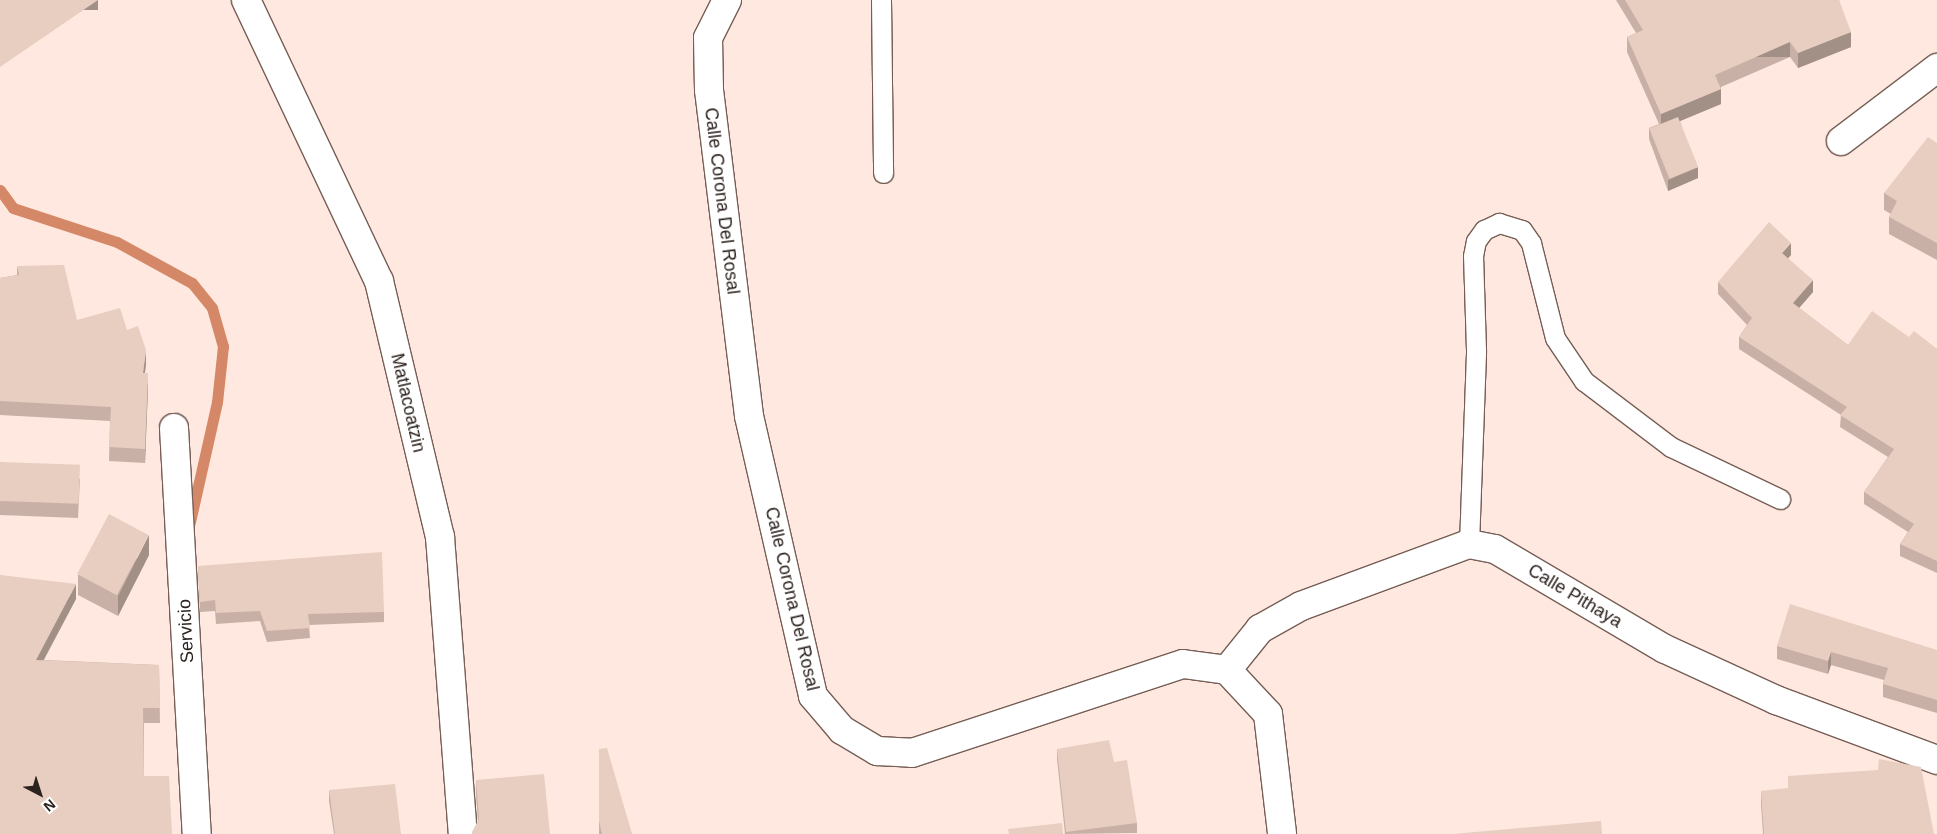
<!DOCTYPE html>
<style>
body{margin:0}
#map{position:relative;width:1937px;height:834px;overflow:hidden;background:#ffe8df;font-family:Helvetica,sans-serif}
div>[style]{position:absolute}
.stream>*{height:11px;margin:-5.5px;padding:0 5.5px;transform-origin:5.5px;border-radius:5.5px;background:#d58867}
.roads{filter:drop-shadow(1px 0 #765e55) drop-shadow(-1px 0 #765e55) drop-shadow(0 1px #765e55) drop-shadow(0 -1px #765e55)}
.lane>*{height:19px;margin:-9.5px;padding:0 9.5px;transform-origin:9.5px;border-radius:9.5px;background:#fff}
.street>*{height:28px;margin:-14px;padding:0 14px;transform-origin:14px;border-radius:14px;background:#fff}
.secondary>*{height:28px;margin:-14px;padding:0 14px;transform-origin:14px;border-radius:14px;background:#fff}
.wall>*{inset:0;background:#c8b0a6}
.shaded-wall>*{inset:0;background:#a29087;transform-origin:0 0}
.building>*{inset:0;background:#e8cdc1;transform-origin:0 0}
span{translate:-50% -50%;white-space:nowrap;text-align:center;line-height:1.15;-webkit-text-stroke:5px #fff;paint-order:stroke}
.street-label{font-size:18px;color:#2c221e}
.north{position:absolute;left:15px;top:769px;width:50px;height:50px;-webkit-text-stroke:4px #fff;paint-order:stroke;rotate:140deg;font-size:14px;font-weight:700;line-height:20px;text-align:center;color:#2c221e}
.north::after{content:'';display:block;margin:auto;width:18px;height:22px;background:#2c221e;clip-path:polygon(50% 0,100% 100%,50% 72%,0 100%)}
</style>
<div id="map">
<div class="stream">
<div style="left:0;top:190px;width:22px;rotate:54deg"></div>
<div style="left:13px;top:208px;width:109px;rotate:18.1deg"></div>
<div style="left:117px;top:242px;width:85px;rotate:28.7deg"></div>
<div style="left:192px;top:283px;width:32px;rotate:51deg"></div>
<div style="left:212px;top:308px;width:40px;rotate:74deg"></div>
<div style="left:223px;top:346px;width:56px;rotate:96.1deg"></div>
<div style="left:217px;top:402px;width:123px;rotate:102.7deg"></div>
</div>
<div class="roads">
<div class="lane">
<div style="left:881px;top:0;width:173px;rotate:89.3deg"></div>
<div style="left:1469px;top:544px;width:194px;rotate:-87.9deg"></div>
<div style="left:1476px;top:350px;width:94px;rotate:-91.8deg"></div>
<div style="left:1473px;top:256px;width:15px;rotate:-79deg"></div>
<div style="left:1476px;top:241px;width:14px;rotate:-54deg"></div>
<div style="left:1484px;top:230px;width:17px;rotate:-25deg"></div>
<div style="left:1499px;top:223px;width:24px;rotate:17deg"></div>
<div style="left:1522px;top:230px;width:16px;rotate:55deg"></div>
<div style="left:1531px;top:243px;width:98px;rotate:75.8deg"></div>
<div style="left:1555px;top:338px;width:52px;rotate:56deg"></div>
<div style="left:1584px;top:381px;width:109px;rotate:37.2deg"></div>
<div style="left:1671px;top:447px;width:121px;rotate:25.5deg"></div>
</div>
<div class="street">
<div style="left:246px;top:0;width:311px;rotate:64.7deg"></div>
<div style="left:379px;top:281px;width:263px;rotate:76.6deg"></div>
<div style="left:440px;top:537px;width:298px;rotate:85.6deg"></div>
<div style="left:727px;top:0;width:42px;rotate:116.6deg"></div>
<div style="left:708px;top:38px;width:52px;rotate:88.9deg"></div>
<div style="left:709px;top:90px;width:328px;rotate:83deg"></div>
<div style="left:749px;top:416px;width:287px;rotate:77.1deg"></div>
<div style="left:813px;top:696px;width:45px;rotate:49.5deg"></div>
<div style="left:842px;top:730px;width:41px;rotate:31deg"></div>
<div style="left:877px;top:751px;width:35px;rotate:3deg"></div>
<div style="left:912px;top:753px;width:285px;rotate:-18.2deg"></div>
<div style="left:1183px;top:664px;width:44px;rotate:7.8deg"></div>
<div style="left:1227px;top:670px;width:53px;rotate:-51.2deg"></div>
<div style="left:1260px;top:629px;width:47px;rotate:-29.3deg"></div>
<div style="left:1301px;top:606px;width:179px;rotate:-20.3deg"></div>
<div style="left:1469px;top:544px;width:26px;rotate:11deg"></div>
<div style="left:1495px;top:549px;width:197px;rotate:30.5deg"></div>
<div style="left:1665px;top:649px;width:122px;rotate:24.7deg"></div>
<div style="left:1776px;top:700px;width:172px;rotate:20.4deg"></div>
<div style="left:1841px;top:141px;width:121px;rotate:-37.2deg"></div>
<div style="left:174px;top:428px;width:407px;rotate:86.8deg"></div>
</div>
<div class="secondary">
<div style="left:1227px;top:670px;width:60px;rotate:47deg"></div>
<div style="left:1268px;top:714px;width:121px;rotate:83.3deg"></div>
</div>
</div>
<div class="wall">
<div style="clip-path:polygon(1616px 0,1839px 0,1851px 47px,1798px 68px,1790px 57px,1721px 87px,1721px 104px,1680px 121px,1698px 178px,1668px 191px,1649px 139px,1649px 128px,1659px 124px,1627px 52px,1627px 37px,1636px 33px)"></div>
<div style="clip-path:polygon(1937px 143px,1937px 260px,1889px 234px,1889px 217px,1891px 214px,1884px 210px,1884px 193px)"></div>
<div style="clip-path:polygon(1791px 255px,1788px 258px,1813px 292px,1799px 308px,1848px 345px,1909px 337px,1937px 349px,1937px 573px,1900px 556px,1900px 544px,1908px 532px,1864px 504px,1864px 492px,1888px 457px,1840px 427px,1841px 415px,1739px 349px,1739px 337px,1747px 325px,1718px 294px,1718px 282px)"></div>
<div style="clip-path:polygon(17px 266px,77px 320px,127px 330px,146px 364px,145px 373px,148px 387px,145px 463px,109px 461px,110px 421px,0 415px,0 278px,17px 275px)"></div>
<div style="clip-path:polygon(0 462px,80px 479px,78px 518px,0 515px)"></div>
<div style="clip-path:polygon(149px 555px,118px 616px,78px 595px,78px 575px)"></div>
<div style="clip-path:polygon(198px 566px,384px 612px,384px 622px,309px 625px,310px 638px,267px 642px,260px 621px,216px 624px,215px 611px,200px 612px)"></div>
<div style="clip-path:polygon(0 575px,76px 599px,44px 660px,159px 665px,160px 723px,144px 723px,144px 776px,0 834px)"></div>
<div style="clip-path:polygon(1777px 646px,1937px 650px,1937px 713px,1883px 697px,1883px 684px,1884px 680px,1831px 665px,1828px 674px,1777px 659px)"></div>
<div style="clip-path:polygon(599px 749px,632px 834px,599px 834px)"></div>
<div style="clip-path:polygon(1057px 749px,1114px 762px,1137px 823px,1137px 833px,1065px 834px,1057px 759px)"></div>
<div style="clip-path:polygon(476px 780px,550px 834px,478px 821px,476px 795px)"></div>
<div style="clip-path:polygon(329px 790px,401px 834px,334px 834px,329px 801px)"></div>
<div style="clip-path:polygon(1761px 791px,1934px 834px,1763px 834px,1761px 804px)"></div>
</div>
<div class="shaded-wall">
<div style="left:98px;top:0;width:10px;height:119px;rotate:90deg"></div>
<div style="clip-path:polygon(1851px 32px,1851px 47px,1798px 68px,1798px 53px)"></div>
<div style="left:1790px;top:42px;width:15px;height:82px;rotate:90deg"></div>
<div style="clip-path:polygon(1721px 89px,1721px 104px,1661px 129px,1661px 114px)"></div>
<div style="clip-path:polygon(1698px 167px,1698px 178px,1668px 191px,1668px 180px)"></div>
<div style="clip-path:polygon(1791px 243px,1791px 255px,1782px 265px,1782px 253px)"></div>
<div style="clip-path:polygon(1813px 280px,1813px 292px,1793px 315px,1793px 303px)"></div>
<div style="clip-path:polygon(146px 350px,146px 364px,143px 387px,143px 373px)"></div>
<div style="clip-path:polygon(148px 373px,148px 387px,145px 463px,145px 449px)"></div>
<div style="clip-path:polygon(149px 535px,149px 555px,118px 616px,118px 596px)"></div>
<div style="clip-path:polygon(76px 584px,76px 599px,36px 674px,36px 660px)"></div>
<div style="clip-path:polygon(1831px 652px,1831px 665px,1828px 674px,1828px 661px)"></div>
</div>
<div class="building">
<div style="clip-path:polygon(0 0,98px 0,0 67px)"></div>
<div style="clip-path:polygon(1625px 0,1839px 0,1851px 32px,1798px 53px,1790px 42px,1715px 75px,1721px 89px,1661px 114px,1627px 37px,1643px 30px)"></div>
<div style="left:1678px;top:117px;width:54px;height:31px;rotate:68deg"></div>
<div style="clip-path:polygon(1928px 137px,1937px 143px,1937px 243px,1889px 217px,1897px 201px,1884px 193px)"></div>
<div style="clip-path:polygon(1769px 222px,1791px 243px,1782px 253px,1813px 280px,1793px 303px,1848px 345px,1872px 311px,1909px 337px,1914px 331px,1937px 349px,1937px 561px,1900px 544px,1914px 524px,1864px 492px,1894px 449px,1840px 415px,1847px 407px,1739px 337px,1752px 318px,1718px 282px)"></div>
<div style="clip-path:polygon(64px 265px,77px 320px,120px 308px,127px 330px,138px 326px,146px 350px,143px 373px,148px 373px,145px 449px,109px 447px,111px 407px,0 401px,0 278px,19px 275px,17px 266px)"></div>
<div style="left:0;top:462px;width:80px;height:39px;rotate:2deg"></div>
<div style="left:109px;top:514px;width:45px;height:68px;rotate:28deg"></div>
<div style="clip-path:polygon(382px 552px,384px 612px,308px 614px,310px 628px,267px 631px,260px 611px,216px 613px,215px 600px,200px 602px,198px 566px)"></div>
<div style="clip-path:polygon(0 575px,76px 584px,36px 660px,159px 665px,160px 708px,143px 708px,144px 776px,169px 776px,172px 834px,0 834px)"></div>
<div style="clip-path:polygon(1790px 604px,1937px 650px,1937px 700px,1883px 684px,1888px 668px,1831px 652px,1828px 661px,1777px 646px)"></div>
<div style="clip-path:polygon(1109px 740px,1114px 762px,1127px 760px,1137px 823px,1066px 832px,1057px 749px)"></div>
<div style="clip-path:polygon(607px 748px,632px 834px,602px 834px,599px 821px,599px 749px)"></div>
<div style="clip-path:polygon(1879px 759px,1921px 767px,1934px 834px,1764px 834px,1761px 791px,1788px 788px,1788px 776px,1878px 770px)"></div>
<div style="clip-path:polygon(544px 774px,550px 834px,472px 834px,472px 832px,479px 819px,476px 780px)"></div>
<div style="clip-path:polygon(395px 784px,401px 834px,335px 834px,329px 790px)"></div>
<div style="clip-path:polygon(1601px 821px,1602px 834px,1453px 834px)"></div>
<div style="clip-path:polygon(1062px 823px,1063px 834px,1009px 834px,1008px 829px)"></div>
</div>
<div class="street-label">
<span style="left:722px;top:201px;rotate:83deg">Calle Corona Del Rosal</span>
<span style="left:408px;top:403px;rotate:77deg">Matlacoatzin</span>
<span style="left:1575px;top:596px;rotate:31deg">Calle Pithaya</span>
<span style="left:792px;top:599px;rotate:77deg">Calle Corona Del Rosal</span>
<span style="left:186px;top:631px;rotate:-93deg">Servicio</span>
</div>
<div class="north">N</div>
</div>
